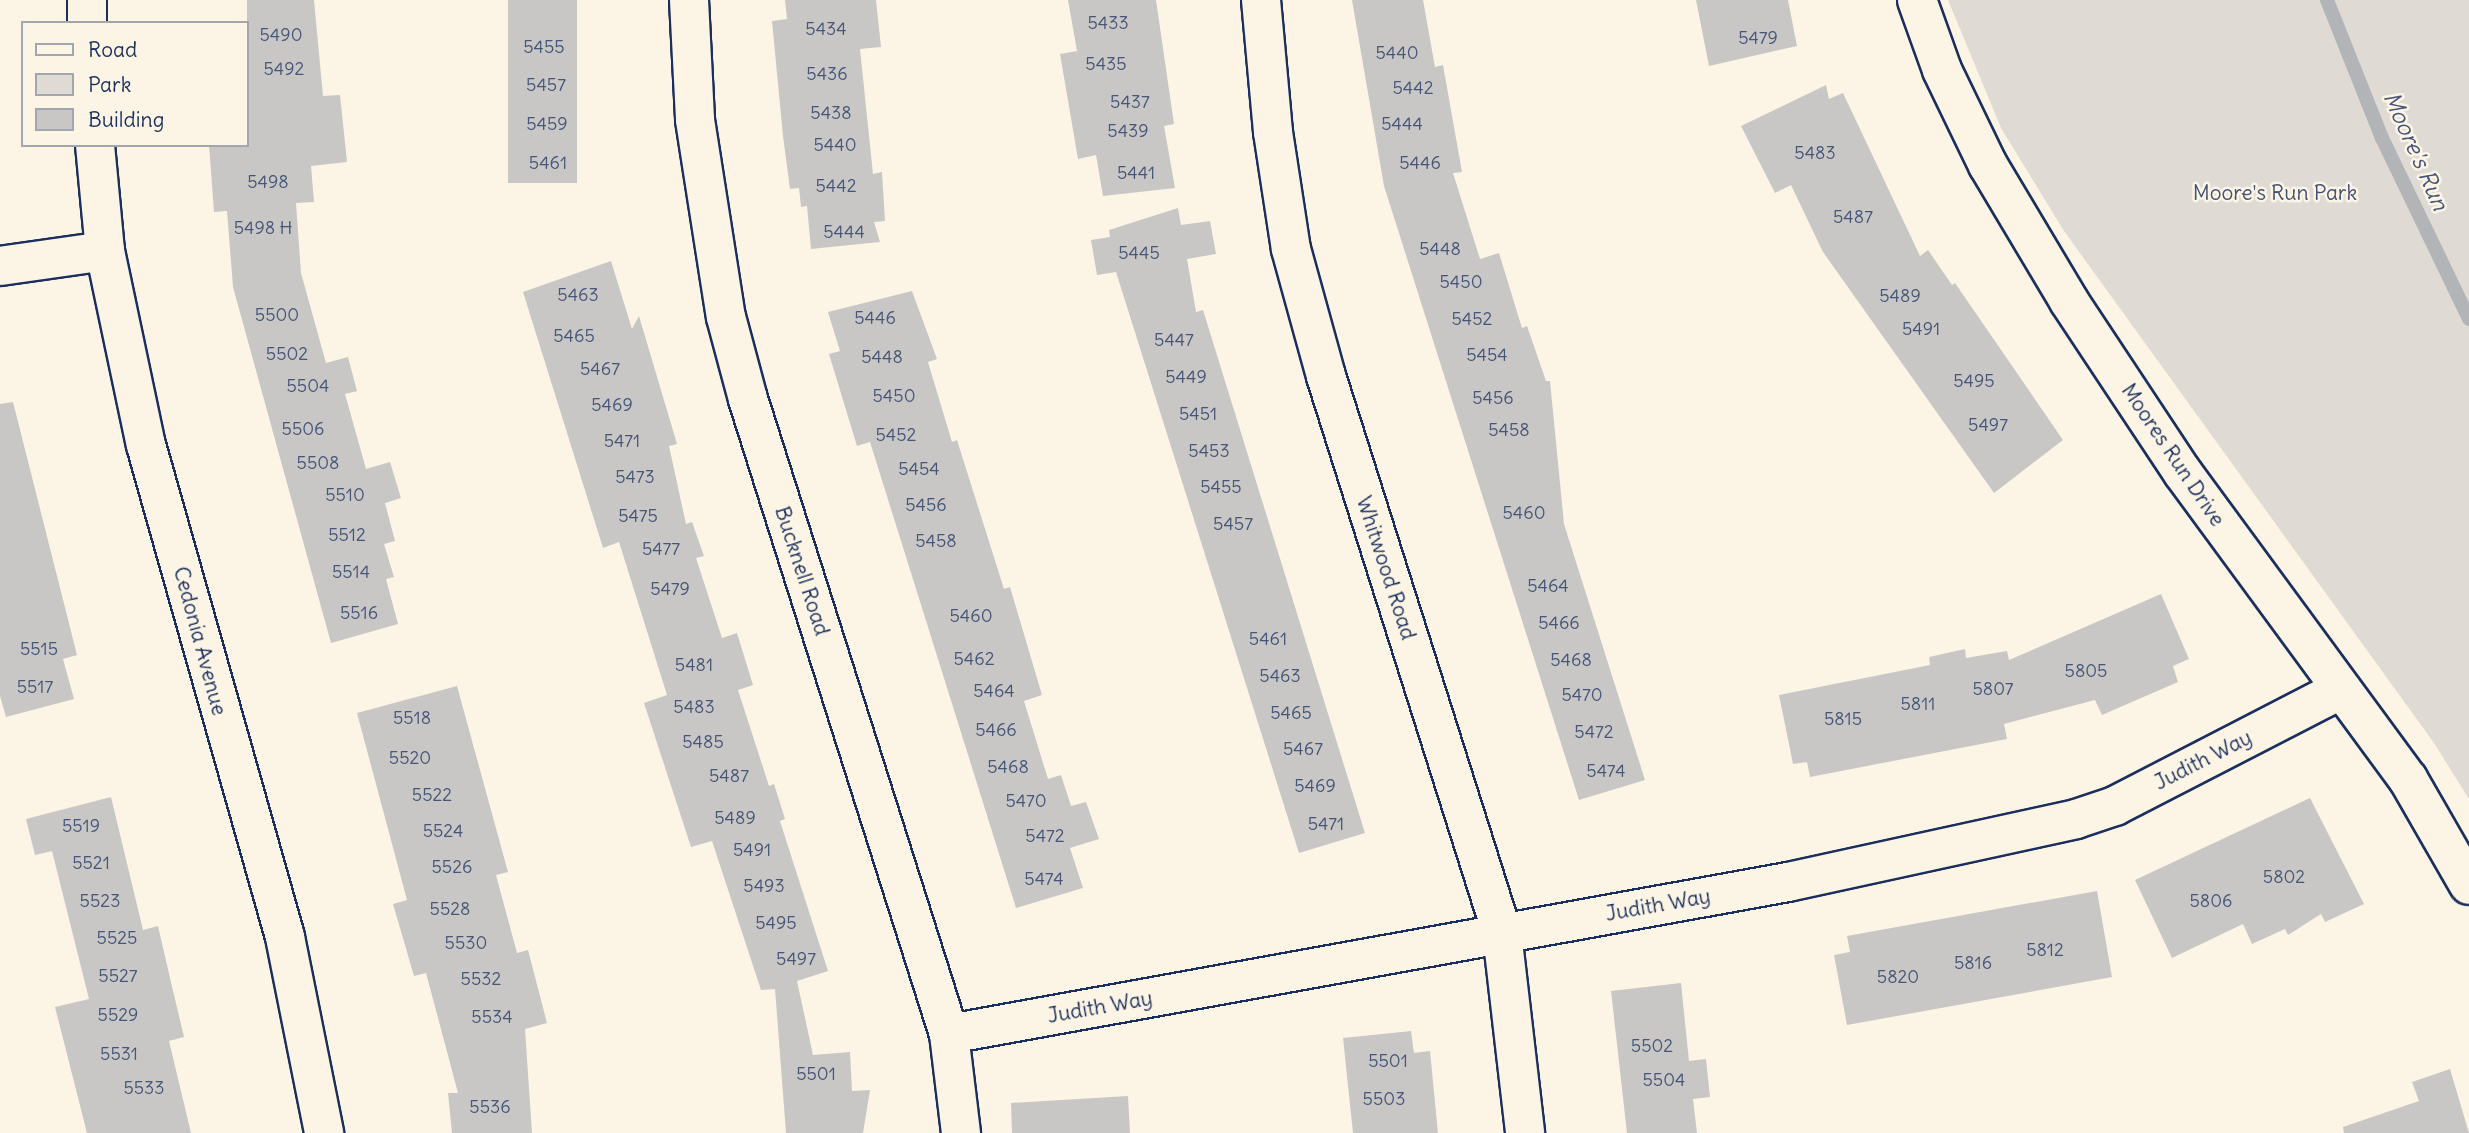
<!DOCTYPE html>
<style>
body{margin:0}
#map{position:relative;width:2469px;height:1133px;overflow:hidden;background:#fcf5e5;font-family:Delius,sans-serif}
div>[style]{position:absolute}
.green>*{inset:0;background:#dfdbd4}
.stream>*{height:14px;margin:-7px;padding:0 7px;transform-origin:7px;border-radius:7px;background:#b2b4b8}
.building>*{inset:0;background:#c8c7c6;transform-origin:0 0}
.roads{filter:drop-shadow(2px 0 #1b2f5e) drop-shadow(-2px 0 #1b2f5e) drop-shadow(0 2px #1b2f5e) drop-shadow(0 -2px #1b2f5e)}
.minor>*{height:38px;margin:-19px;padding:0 19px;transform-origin:19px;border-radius:19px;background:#fcf5e5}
.tertiary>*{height:38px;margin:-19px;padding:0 19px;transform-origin:19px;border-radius:19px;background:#fcf5e5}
span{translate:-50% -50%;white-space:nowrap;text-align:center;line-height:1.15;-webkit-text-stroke:5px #fcf5e5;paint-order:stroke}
.number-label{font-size:18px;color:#465578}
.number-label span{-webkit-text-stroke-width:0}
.park-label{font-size:21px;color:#425176}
.street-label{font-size:21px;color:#1b2f5e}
.water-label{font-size:23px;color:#485779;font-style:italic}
.legend{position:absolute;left:21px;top:21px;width:228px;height:126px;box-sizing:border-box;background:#fcf5e5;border:2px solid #a2a6af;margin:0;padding:9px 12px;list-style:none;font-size:21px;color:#1b2f5e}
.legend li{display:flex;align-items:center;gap:14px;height:35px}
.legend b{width:35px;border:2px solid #a2a6af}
</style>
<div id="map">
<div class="green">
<div style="clip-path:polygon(1948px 0,2469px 0,2469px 799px,2434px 743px,2064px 231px,2001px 128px)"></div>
</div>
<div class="stream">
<div style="left:2327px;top:0;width:149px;rotate:68.3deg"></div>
<div style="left:2382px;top:138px;width:201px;rotate:64.3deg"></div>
</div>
<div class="building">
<div style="clip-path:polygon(247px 0,314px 0,323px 96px,340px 95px,347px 162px,311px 166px,314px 202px,296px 203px,301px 273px,326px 363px,348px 357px,357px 391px,345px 394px,366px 469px,390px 462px,401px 498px,385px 503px,395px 541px,384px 544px,394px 577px,386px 579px,398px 624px,331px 643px,233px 287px,227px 211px,214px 212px,209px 145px,247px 145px)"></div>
<div style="left:508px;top:0;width:69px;height:183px"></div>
<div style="clip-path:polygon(785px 0,876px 0,881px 47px,860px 49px,873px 174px,882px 172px,885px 221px,874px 222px,880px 242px,811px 249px,807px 206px,801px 207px,799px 188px,790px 189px,783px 136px,772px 21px,787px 19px)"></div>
<div style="clip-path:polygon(1068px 0,1156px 0,1174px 124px,1164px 126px,1175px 188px,1103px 196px,1096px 155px,1078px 159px,1060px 54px,1077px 51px)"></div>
<div style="clip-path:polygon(1352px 0,1423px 0,1435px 67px,1443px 65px,1462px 172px,1453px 173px,1480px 259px,1499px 253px,1522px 328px,1527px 326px,1546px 381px,1550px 381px,1564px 524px,1645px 780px,1579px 800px,1384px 186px)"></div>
<div style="clip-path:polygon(1696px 0,1788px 0,1797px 46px,1709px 66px)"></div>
<div style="clip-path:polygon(1826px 85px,1829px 99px,1843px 93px,1920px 256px,1928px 250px,1952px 285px,1955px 283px,2063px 440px,1994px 493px,1823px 252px,1791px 185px,1775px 193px,1741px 126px)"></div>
<div style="clip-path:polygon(1178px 208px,1181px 225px,1210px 221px,1216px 254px,1187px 259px,1196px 312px,1203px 310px,1365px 833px,1299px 853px,1116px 272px,1097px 275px,1091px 240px,1110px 237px,1109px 230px)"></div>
<div style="clip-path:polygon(611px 261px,632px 329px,639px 316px,677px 444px,669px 446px,686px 524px,692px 522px,704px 556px,696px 558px,722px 638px,737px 633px,753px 685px,738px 690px,769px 786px,774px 784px,785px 819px,780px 821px,828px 971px,797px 981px,813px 1055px,850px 1052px,852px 1091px,870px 1090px,863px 1133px,786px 1133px,775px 989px,761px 990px,712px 841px,691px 847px,644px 703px,667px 695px,619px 542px,603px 548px,523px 292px)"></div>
<div style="clip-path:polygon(912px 291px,937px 359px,928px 362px,952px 442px,957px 440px,1004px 589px,1010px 587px,1042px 695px,1024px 701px,1048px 779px,1061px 775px,1071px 806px,1086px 802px,1099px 839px,1070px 848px,1083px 888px,1016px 908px,870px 442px,857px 446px,829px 354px,840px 351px,828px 312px)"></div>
<div style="clip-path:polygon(13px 402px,77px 655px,63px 659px,74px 699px,6px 717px,0 696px,0 404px)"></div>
<div style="clip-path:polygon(2161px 594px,2189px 659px,2173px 666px,2178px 682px,2102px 715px,2095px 700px,2004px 724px,2007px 739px,1810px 777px,1807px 762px,1793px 764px,1779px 695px,1930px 665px,1929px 657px,1965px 649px,1966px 658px,2007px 651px,2009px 660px)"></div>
<div style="clip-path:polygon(457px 686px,508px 872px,496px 875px,517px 953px,528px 950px,547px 1023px,525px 1029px,532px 1133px,452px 1133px,448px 1093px,458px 1093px,426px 973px,414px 976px,393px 904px,407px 900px,357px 713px)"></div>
<div style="clip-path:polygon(111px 797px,143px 930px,158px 926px,170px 978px,184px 1037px,169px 1041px,191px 1133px,87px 1133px,55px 1007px,89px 999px,52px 851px,35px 855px,26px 819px)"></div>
<div style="clip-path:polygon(2310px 798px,2364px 904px,2325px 922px,2321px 914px,2288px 935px,2285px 929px,2252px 944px,2243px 924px,2172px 958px,2135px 880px)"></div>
<div style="clip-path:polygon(2097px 891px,2112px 977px,1847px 1025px,1834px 955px,1850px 952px,1847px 936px)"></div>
<div style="clip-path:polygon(1681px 983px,1689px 1061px,1706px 1059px,1710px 1097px,1693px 1099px,1697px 1133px,1627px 1133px,1611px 991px)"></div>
<div style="clip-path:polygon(1411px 1031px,1414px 1053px,1430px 1051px,1438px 1133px,1353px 1133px,1343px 1038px)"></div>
<div style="clip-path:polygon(2450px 1069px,2469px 1133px,2344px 1133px,2343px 1127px,2419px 1101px,2412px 1082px)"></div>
<div style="clip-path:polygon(1128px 1096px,1130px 1133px,1012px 1133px,1011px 1103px)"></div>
</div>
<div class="roads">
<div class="minor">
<div style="left:689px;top:0;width:120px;rotate:87.1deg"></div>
<div style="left:695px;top:120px;width:199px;rotate:81.1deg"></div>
<div style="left:726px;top:317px;width:85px;rotate:75deg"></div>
<div style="left:748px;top:399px;width:666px;rotate:72.44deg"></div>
<div style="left:949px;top:1034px;width:100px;rotate:83.1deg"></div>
<div style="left:1261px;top:0;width:133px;rotate:84.8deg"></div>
<div style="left:1273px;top:132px;width:118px;rotate:81.3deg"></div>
<div style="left:1291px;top:249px;width:132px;rotate:74.6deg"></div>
<div style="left:1326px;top:376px;width:584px;rotate:72.46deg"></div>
<div style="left:1502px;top:933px;width:201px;rotate:83.4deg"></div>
<div style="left:1917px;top:0;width:74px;rotate:70.3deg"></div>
<div style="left:1942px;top:70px;width:106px;rotate:64.2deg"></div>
<div style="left:1988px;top:165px;width:158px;rotate:59.2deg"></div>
<div style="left:2069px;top:301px;width:206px;rotate:56.5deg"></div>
<div style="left:2183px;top:473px;width:380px;rotate:53.7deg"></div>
<div style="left:2408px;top:779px;width:122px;rotate:60.1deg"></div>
<div style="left:0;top:266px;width:106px;rotate:-8.1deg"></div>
<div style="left:949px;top:1034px;width:853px;rotate:-10.27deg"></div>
<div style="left:1788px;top:882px;width:295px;rotate:-12.3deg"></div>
<div style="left:2076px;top:819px;width:41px;rotate:-18.4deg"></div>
<div style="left:2115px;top:806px;width:253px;rotate:-27.3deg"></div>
</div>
<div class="tertiary">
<div style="left:87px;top:0;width:23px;rotate:90deg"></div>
<div style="left:95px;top:145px;width:106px;rotate:84.6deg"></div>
<div style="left:105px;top:251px;width:198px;rotate:78.1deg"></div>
<div style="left:146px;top:445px;width:511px;rotate:74.22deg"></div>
<div style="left:285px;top:937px;width:200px;rotate:78.7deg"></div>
</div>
</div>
<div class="number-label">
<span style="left:1108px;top:23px">5433</span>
<span style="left:826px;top:29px">5434</span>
<span style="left:281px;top:35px">5490</span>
<span style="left:1758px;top:38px">5479</span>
<span style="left:544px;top:47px">5455</span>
<span style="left:1397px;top:53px">5440</span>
<span style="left:1106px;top:64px">5435</span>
<span style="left:284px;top:69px">5492</span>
<span style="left:827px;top:74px">5436</span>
<span style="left:546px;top:85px">5457</span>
<span style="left:1413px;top:88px">5442</span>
<span style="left:1130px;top:102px">5437</span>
<span style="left:831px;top:113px">5438</span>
<span style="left:547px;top:124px">5459</span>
<span style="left:1402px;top:124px">5444</span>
<span style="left:1128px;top:131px">5439</span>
<span style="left:835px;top:145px">5440</span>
<span style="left:1815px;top:153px">5483</span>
<span style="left:548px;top:163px">5461</span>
<span style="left:1420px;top:163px">5446</span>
<span style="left:1136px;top:173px">5441</span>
<span style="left:268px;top:182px">5498</span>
<span style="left:836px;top:186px">5442</span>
<span style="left:1853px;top:217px">5487</span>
<span style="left:263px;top:228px">5498 H</span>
<span style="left:844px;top:232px">5444</span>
<span style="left:1440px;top:249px">5448</span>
<span style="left:1139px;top:253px">5445</span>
<span style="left:1461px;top:282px">5450</span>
<span style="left:578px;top:295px">5463</span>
<span style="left:1900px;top:296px">5489</span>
<span style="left:277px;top:315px">5500</span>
<span style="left:875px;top:318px">5446</span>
<span style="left:1472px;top:319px">5452</span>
<span style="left:1921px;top:329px">5491</span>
<span style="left:574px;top:336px">5465</span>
<span style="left:1174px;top:340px">5447</span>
<span style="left:287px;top:354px">5502</span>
<span style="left:1487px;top:355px">5454</span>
<span style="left:882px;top:357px">5448</span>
<span style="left:600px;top:369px">5467</span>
<span style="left:1186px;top:377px">5449</span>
<span style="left:1974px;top:381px">5495</span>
<span style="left:308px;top:386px">5504</span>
<span style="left:894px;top:396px">5450</span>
<span style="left:1493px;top:398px">5456</span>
<span style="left:612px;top:405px">5469</span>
<span style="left:1198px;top:414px">5451</span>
<span style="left:1988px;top:425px">5497</span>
<span style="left:303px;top:429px">5506</span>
<span style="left:1509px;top:430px">5458</span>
<span style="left:896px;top:435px">5452</span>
<span style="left:622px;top:441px">5471</span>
<span style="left:1209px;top:451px">5453</span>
<span style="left:318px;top:463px">5508</span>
<span style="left:919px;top:469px">5454</span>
<span style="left:635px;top:477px">5473</span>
<span style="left:1221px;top:487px">5455</span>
<span style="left:345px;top:495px">5510</span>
<span style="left:926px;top:505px">5456</span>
<span style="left:1524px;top:513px">5460</span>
<span style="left:638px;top:516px">5475</span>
<span style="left:1233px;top:524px">5457</span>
<span style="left:347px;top:535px">5512</span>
<span style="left:936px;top:541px">5458</span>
<span style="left:661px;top:549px">5477</span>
<span style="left:351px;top:572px">5514</span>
<span style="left:1548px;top:586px">5464</span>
<span style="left:670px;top:589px">5479</span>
<span style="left:359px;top:613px">5516</span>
<span style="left:971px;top:616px">5460</span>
<span style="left:1559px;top:623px">5466</span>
<span style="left:1268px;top:639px">5461</span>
<span style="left:39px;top:649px">5515</span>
<span style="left:974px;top:659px">5462</span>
<span style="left:1571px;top:660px">5468</span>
<span style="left:694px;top:665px">5481</span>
<span style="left:2086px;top:671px">5805</span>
<span style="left:1280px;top:676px">5463</span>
<span style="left:35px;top:687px">5517</span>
<span style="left:1993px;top:689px">5807</span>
<span style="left:994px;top:691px">5464</span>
<span style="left:1582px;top:695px">5470</span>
<span style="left:1918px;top:704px">5811</span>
<span style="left:694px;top:707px">5483</span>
<span style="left:1291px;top:713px">5465</span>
<span style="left:412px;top:718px">5518</span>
<span style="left:1843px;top:719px">5815</span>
<span style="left:996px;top:730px">5466</span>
<span style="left:1594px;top:732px">5472</span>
<span style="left:703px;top:742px">5485</span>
<span style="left:1303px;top:749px">5467</span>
<span style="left:410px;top:758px">5520</span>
<span style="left:1008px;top:767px">5468</span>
<span style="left:1606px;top:771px">5474</span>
<span style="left:729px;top:776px">5487</span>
<span style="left:1315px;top:786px">5469</span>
<span style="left:432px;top:795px">5522</span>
<span style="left:1026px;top:801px">5470</span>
<span style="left:735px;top:818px">5489</span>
<span style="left:1326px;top:824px">5471</span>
<span style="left:81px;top:826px">5519</span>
<span style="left:443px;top:831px">5524</span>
<span style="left:1045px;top:836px">5472</span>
<span style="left:752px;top:850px">5491</span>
<span style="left:91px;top:863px">5521</span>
<span style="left:452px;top:867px">5526</span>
<span style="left:2284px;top:877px">5802</span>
<span style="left:1044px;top:879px">5474</span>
<span style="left:764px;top:886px">5493</span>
<span style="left:100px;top:901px">5523</span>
<span style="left:2211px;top:901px">5806</span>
<span style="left:450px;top:909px">5528</span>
<span style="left:776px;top:923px">5495</span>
<span style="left:117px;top:938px">5525</span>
<span style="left:466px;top:943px">5530</span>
<span style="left:2045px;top:950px">5812</span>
<span style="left:796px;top:959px">5497</span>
<span style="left:1973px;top:963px">5816</span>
<span style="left:118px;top:976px">5527</span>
<span style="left:1898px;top:977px">5820</span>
<span style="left:481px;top:979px">5532</span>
<span style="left:118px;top:1015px">5529</span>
<span style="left:492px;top:1017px">5534</span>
<span style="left:1652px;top:1046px">5502</span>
<span style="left:119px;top:1054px">5531</span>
<span style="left:1388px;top:1061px">5501</span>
<span style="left:816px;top:1074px">5501</span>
<span style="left:1664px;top:1080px">5504</span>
<span style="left:144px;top:1088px">5533</span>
<span style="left:1384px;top:1099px">5503</span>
<span style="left:490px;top:1107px">5536</span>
</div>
<div class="park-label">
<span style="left:2275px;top:193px">Moore's Run Park</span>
</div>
<div class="street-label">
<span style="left:2173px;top:455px;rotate:56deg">Moores Run Drive</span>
<span style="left:1386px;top:568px;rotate:72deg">Whitwood Road</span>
<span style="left:802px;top:571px;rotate:72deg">Bucknell Road</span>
<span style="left:200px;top:641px;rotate:75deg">Cedonia Avenue</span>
<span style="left:2203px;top:760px;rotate:-27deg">Judith Way</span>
<span style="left:1658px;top:905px;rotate:-10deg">Judith Way</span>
<span style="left:1100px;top:1007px;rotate:-10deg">Judith Way</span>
</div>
<div class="water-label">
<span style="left:2416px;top:151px;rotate:66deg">Moore's Run</span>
</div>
<ul class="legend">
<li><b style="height:9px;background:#fcf5e5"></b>Road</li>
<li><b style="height:19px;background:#dfdbd4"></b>Park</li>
<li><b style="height:19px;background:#c8c7c6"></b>Building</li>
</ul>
</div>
